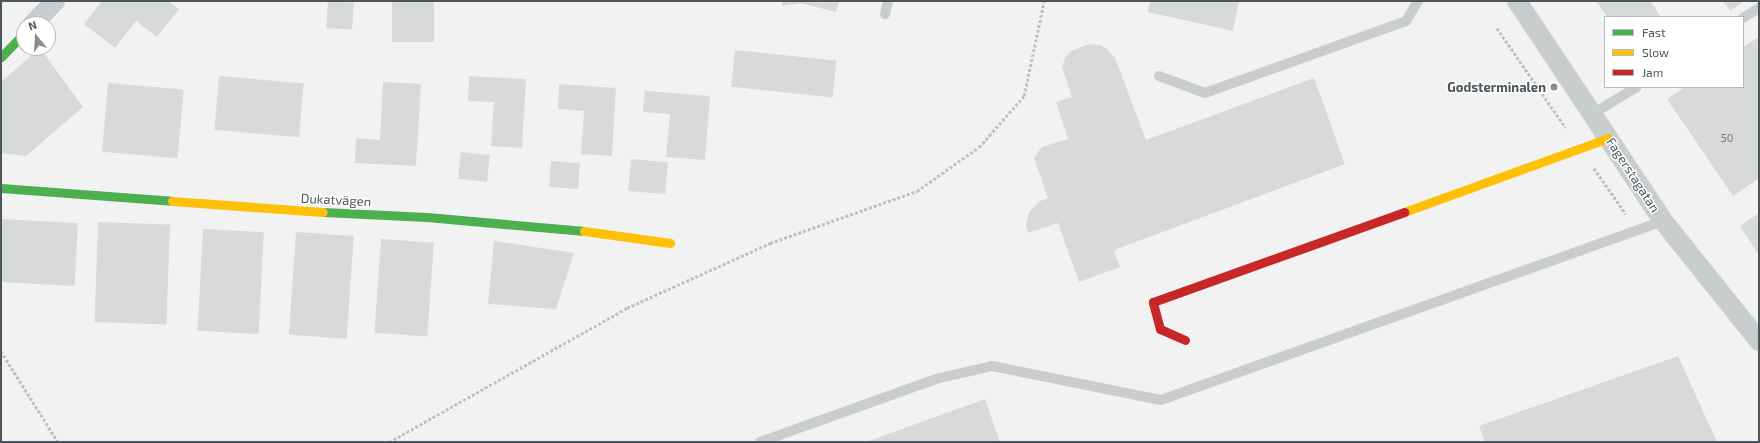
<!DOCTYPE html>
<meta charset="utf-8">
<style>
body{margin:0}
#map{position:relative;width:1760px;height:443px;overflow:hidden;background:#f2f2f2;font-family:"Exo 2",sans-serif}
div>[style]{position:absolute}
.building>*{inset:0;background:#d8dada;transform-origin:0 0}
.path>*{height:2.5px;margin-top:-1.25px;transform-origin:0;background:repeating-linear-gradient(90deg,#bbc4c0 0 3px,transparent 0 5px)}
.lane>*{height:10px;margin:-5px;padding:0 5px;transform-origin:5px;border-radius:5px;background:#cacdce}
.street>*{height:20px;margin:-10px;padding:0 10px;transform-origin:10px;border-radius:10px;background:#cacdce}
.fast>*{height:9px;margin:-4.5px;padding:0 4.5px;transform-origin:4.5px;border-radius:4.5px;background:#4caf50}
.slow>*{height:9px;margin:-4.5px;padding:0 4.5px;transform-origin:4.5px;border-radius:4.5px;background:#ffc107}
.jam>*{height:9px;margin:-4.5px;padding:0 4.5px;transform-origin:4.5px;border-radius:4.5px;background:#c62828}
.dots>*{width:11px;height:11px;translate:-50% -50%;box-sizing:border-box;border:2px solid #fff;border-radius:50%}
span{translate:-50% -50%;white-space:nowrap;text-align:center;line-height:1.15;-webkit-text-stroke:3px #fff;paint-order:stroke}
.number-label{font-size:11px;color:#70797d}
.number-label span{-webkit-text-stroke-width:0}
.poi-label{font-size:13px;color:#4b575c;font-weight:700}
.right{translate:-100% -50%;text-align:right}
.street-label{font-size:13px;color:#4b575c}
.frame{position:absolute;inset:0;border:2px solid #4b575c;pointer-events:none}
.legend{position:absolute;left:1604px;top:16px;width:140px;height:72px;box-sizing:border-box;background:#fff;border:1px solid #b7bcbe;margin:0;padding:5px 7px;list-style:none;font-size:12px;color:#4b575c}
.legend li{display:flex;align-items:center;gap:8px;height:20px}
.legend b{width:20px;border:1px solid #b7bcbe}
.north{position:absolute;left:16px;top:16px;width:40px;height:40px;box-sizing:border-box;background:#fff;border:1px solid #b7bcbe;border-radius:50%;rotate:342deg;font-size:11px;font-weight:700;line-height:16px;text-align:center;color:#4b575c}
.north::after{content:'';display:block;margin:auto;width:14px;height:18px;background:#858d90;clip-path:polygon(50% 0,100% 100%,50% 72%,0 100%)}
</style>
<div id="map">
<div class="building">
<div style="clip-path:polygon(102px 1px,168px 1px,179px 9px,157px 37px,136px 21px,115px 48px,84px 24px)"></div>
<div style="left:328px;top:1px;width:26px;height:27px;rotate:4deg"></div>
<div style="left:392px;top:1px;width:42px;height:41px"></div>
<div style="clip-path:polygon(782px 1px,839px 1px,836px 12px,800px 3px,782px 6px)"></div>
<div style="clip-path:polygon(1150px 1px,1239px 1px,1233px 31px,1148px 12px)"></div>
<div style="clip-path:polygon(1596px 1px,1650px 1px,1661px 17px,1607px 17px)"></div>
<div style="clip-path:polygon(1723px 1px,1744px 1px,1730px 11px)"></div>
<div style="clip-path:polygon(1759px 37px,1759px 178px,1733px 196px,1667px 99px,1685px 87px,1743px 87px,1743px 47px)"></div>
<div style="clip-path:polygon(1090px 44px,1100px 45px,1108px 50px,1115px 58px,1146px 140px,1314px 78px,1345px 164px,1117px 249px,1114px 252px,1120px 267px,1079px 282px,1058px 223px,1028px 233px,1026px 225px,1029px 212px,1040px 201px,1048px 198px,1034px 158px,1042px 147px,1068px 139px,1056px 102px,1072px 97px,1062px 67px,1065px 58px,1071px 51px)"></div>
<div style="clip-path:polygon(40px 48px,83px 107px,26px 156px,1px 153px,1px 82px)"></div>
<div style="left:735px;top:50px;width:102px;height:37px;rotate:6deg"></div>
<div style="left:219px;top:76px;width:85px;height:54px;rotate:5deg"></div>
<div style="clip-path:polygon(469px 76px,526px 79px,522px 148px,491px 146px,494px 102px,468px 101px)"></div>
<div style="clip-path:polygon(383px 82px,421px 84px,416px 166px,355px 163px,356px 138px,380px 140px)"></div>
<div style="left:108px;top:83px;width:76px;height:69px;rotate:5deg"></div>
<div style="clip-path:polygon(559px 84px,616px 88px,612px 156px,581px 154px,584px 111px,558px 109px)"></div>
<div style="clip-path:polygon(645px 91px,710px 96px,705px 160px,666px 157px,670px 114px,643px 112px)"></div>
<div style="left:461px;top:152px;width:29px;height:27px;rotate:6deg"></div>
<div style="left:631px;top:159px;width:37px;height:32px;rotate:5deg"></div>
<div style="left:551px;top:161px;width:29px;height:26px;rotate:4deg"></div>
<div style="clip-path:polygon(1759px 213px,1759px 255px,1740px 226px)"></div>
<div style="left:1px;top:219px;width:77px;height:63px;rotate:3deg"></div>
<div style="left:98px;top:222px;width:72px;height:100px;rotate:2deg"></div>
<div style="left:203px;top:229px;width:61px;height:102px;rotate:3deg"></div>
<div style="left:296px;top:232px;width:58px;height:103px;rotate:4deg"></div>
<div style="left:381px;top:239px;width:53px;height:94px;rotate:4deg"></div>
<div style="clip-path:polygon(494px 241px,574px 253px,556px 309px,488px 304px)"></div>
<div style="clip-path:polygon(1678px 356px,1717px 442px,1485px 442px,1479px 426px)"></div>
<div style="clip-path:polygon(985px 399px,1000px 442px,866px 442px)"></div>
</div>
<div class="path">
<div style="left:1497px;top:28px;width:121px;rotate:55.4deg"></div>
<div style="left:1594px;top:168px;width:56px;rotate:55.2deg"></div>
<div style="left:1px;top:351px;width:107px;rotate:57.9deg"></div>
<div style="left:389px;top:442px;width:273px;rotate:-29.4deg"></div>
<div style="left:627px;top:308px;width:157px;rotate:-24.4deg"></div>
<div style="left:770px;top:243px;width:156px;rotate:-19.5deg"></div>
<div style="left:917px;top:191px;width:76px;rotate:-35.4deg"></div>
<div style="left:979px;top:147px;width:68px;rotate:-48.6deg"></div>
<div style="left:1024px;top:96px;width:97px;rotate:-78.1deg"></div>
</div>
<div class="lane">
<div style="left:885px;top:14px;width:13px;rotate:-77deg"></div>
<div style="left:1743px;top:18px;width:19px;rotate:-32deg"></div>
<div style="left:1159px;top:76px;width:49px;rotate:20.3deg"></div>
<div style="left:1205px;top:93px;width:214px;rotate:-19.7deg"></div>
<div style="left:1406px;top:21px;width:23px;rotate:-59deg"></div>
<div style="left:1592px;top:114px;width:52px;rotate:-31deg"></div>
<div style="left:760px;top:442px;width:187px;rotate:-19.7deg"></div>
<div style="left:936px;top:379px;width:57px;rotate:-13.1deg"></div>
<div style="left:992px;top:366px;width:172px;rotate:11.4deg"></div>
<div style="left:1161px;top:400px;width:533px;rotate:-19.62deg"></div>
</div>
<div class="street">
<div style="left:1517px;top:1px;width:264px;rotate:56.4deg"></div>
<div style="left:1663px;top:221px;width:154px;rotate:51.3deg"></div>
<div style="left:33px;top:24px;width:32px;rotate:-46deg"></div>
</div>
<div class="fast">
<div style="left:1px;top:57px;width:33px;rotate:-46deg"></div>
<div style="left:1px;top:188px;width:171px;rotate:4.3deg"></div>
<div style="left:323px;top:212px;width:104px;rotate:2.8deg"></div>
<div style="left:427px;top:217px;width:158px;rotate:5.1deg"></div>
</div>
<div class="slow">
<div style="left:172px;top:201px;width:151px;rotate:4.2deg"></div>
<div style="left:1404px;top:212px;width:217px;rotate:-19.9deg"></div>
<div style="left:584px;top:231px;width:87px;rotate:7.9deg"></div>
</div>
<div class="jam">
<div style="left:1185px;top:340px;width:27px;rotate:-156deg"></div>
<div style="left:1160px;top:329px;width:28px;rotate:-105deg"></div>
<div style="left:1153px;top:302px;width:267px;rotate:-19.7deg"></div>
</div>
<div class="dots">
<div style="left:1554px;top:87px;background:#858d90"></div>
</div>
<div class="number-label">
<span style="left:1727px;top:138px">50</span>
</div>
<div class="poi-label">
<span class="right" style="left:1546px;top:87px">Godsterminalen</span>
</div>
<div class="street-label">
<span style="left:1633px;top:175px;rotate:57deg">Fagerstagatan</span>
<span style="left:336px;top:200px;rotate:3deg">Dukatvägen</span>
</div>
<div class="frame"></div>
<ul class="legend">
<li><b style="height:5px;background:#4caf50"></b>Fast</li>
<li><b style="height:5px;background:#ffc107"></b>Slow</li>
<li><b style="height:5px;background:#c62828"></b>Jam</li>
</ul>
<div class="north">N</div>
</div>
